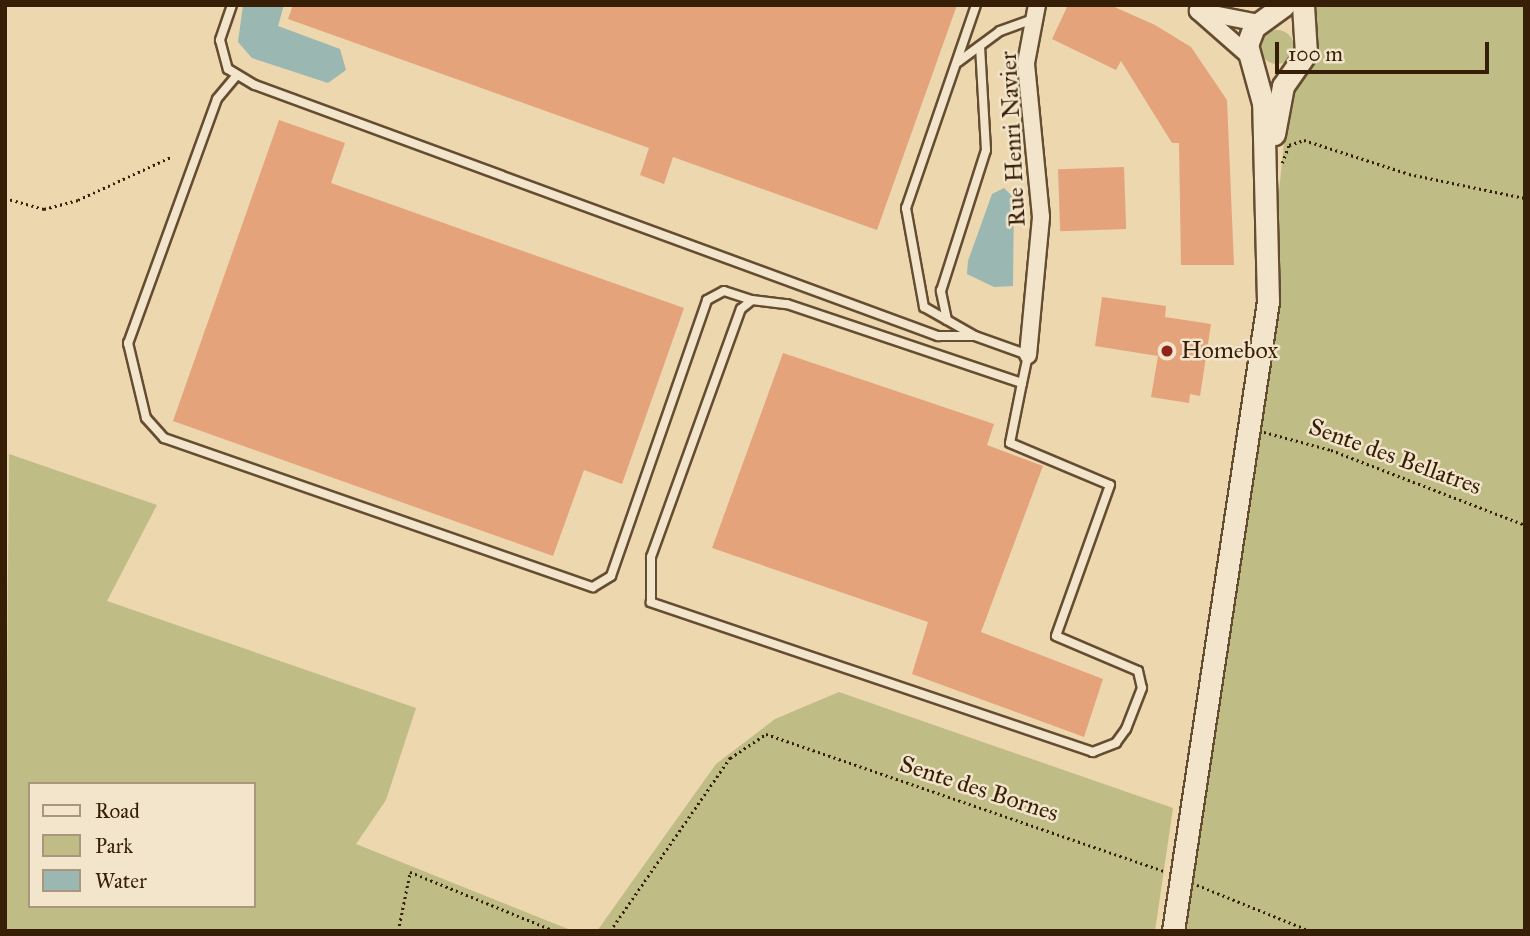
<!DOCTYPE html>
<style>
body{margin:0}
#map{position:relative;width:1530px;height:936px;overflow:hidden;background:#ecd7af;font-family:"IM FELL Great Primer",serif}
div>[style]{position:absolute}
.green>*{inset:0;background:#bfbc85}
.round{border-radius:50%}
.water>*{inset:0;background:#9ab8b1}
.building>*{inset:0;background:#e5a37b;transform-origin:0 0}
.path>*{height:2.5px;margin-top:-1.25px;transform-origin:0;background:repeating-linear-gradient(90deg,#371f07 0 2px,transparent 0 5.5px)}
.roads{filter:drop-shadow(2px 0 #644d31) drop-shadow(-2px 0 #644d31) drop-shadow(0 2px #644d31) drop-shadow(0 -2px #644d31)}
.lane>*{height:8px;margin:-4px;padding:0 4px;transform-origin:4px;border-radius:4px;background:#f3e5cb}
.street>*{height:16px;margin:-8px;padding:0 8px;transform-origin:8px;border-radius:8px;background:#f3e5cb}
.secondary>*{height:21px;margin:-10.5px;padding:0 10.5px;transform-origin:10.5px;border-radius:10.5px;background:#f3e5cb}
.dots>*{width:19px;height:19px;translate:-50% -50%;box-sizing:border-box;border:4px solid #f3e5cb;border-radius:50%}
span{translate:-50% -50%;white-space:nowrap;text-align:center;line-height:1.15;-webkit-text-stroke:5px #f3e5cb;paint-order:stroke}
.street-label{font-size:24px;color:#371f07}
.poi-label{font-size:24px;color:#371f07}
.left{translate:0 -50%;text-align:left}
.frame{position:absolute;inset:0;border:7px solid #371f07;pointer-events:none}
.legend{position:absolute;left:28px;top:782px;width:228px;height:126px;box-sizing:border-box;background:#f3e5cb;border:2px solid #a8967d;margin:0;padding:9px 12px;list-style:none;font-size:21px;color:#371f07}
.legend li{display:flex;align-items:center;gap:14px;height:35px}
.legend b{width:35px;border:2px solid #a8967d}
.scale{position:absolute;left:1275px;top:42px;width:214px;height:32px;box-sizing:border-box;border:4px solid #371f07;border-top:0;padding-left:9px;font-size:21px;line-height:24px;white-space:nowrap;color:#371f07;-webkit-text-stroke:5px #f3e5cb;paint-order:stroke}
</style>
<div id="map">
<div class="green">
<div style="clip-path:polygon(1315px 5px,1525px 5px,1525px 931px,1173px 931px,1268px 300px,1288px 103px,1316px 58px)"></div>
<div class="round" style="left:1260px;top:30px;width:34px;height:34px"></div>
<div style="clip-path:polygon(evenodd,9px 454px,157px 505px,107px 601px,416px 708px,386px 800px,356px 844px,573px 931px,5px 931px,9px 454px,30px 784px,254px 784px,254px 906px,30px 906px,30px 784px)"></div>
<div style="clip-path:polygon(839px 692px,1173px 808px,1155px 931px,597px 931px,716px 764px,775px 719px)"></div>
</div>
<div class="water">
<div style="clip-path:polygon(243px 5px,284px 5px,278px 26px,340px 49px,346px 70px,328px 83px,252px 58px,238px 42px)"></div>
<div style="clip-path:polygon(1004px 188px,1014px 198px,1013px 286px,994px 287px,967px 274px,968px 261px,992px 194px)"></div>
</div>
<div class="building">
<div style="clip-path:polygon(293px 5px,957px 5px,877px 230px,673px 157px,664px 184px,640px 175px,649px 148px,288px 19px)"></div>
<div style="clip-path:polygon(1068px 5px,1110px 5px,1155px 25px,1191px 47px,1227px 100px,1234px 265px,1181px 265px,1179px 143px,1172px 143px,1121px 61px,1116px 70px,1052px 39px)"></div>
<div style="clip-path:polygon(279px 120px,345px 143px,331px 183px,684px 308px,622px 484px,584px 470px,553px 556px,173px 421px)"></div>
<div style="left:1124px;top:167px;width:62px;height:66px;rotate:88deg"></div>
<div style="clip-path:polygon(1102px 297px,1166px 306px,1165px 317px,1211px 324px,1200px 396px,1190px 394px,1189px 403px,1151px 397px,1158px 356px,1095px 346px)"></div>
<div style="clip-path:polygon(783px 353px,994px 424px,987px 445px,1043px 466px,981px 632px,1103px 679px,1084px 737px,912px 674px,928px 622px,712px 548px)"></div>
</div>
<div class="path">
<div style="left:1282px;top:163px;width:19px;rotate:-69deg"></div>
<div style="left:1289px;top:145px;width:16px;rotate:-18deg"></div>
<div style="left:1304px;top:140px;width:110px;rotate:17.9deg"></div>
<div style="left:1409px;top:174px;width:118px;rotate:11.7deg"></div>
<div style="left:5px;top:198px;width:41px;rotate:15.8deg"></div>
<div style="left:44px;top:209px;width:35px;rotate:-15deg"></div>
<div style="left:78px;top:200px;width:102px;rotate:-24.8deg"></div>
<div style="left:1264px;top:432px;width:69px;rotate:15deg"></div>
<div style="left:1331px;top:450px;width:208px;rotate:21.1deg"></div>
<div style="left:1197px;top:885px;width:123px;rotate:22deg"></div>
<div style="left:398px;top:931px;width:60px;rotate:-78.5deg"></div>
<div style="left:410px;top:872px;width:157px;rotate:22.1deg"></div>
<div style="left:610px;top:931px;width:211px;rotate:-55.3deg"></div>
<div style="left:730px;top:758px;width:43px;rotate:-33.7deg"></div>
<div style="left:766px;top:734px;width:422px;rotate:19deg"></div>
</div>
<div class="roads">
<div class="lane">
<div style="left:232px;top:5px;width:37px;rotate:109deg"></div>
<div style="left:220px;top:40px;width:30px;rotate:75deg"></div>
<div style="left:228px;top:69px;width:31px;rotate:31deg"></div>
<div style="left:255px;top:85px;width:728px;rotate:20.18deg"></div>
<div style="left:938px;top:336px;width:34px"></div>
<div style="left:976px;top:5px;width:215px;rotate:109deg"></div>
<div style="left:906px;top:208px;width:101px;rotate:79.7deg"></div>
<div style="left:924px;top:307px;width:59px;rotate:29.6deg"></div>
<div style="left:975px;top:336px;width:56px;rotate:19.7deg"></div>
<div style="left:1028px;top:355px;width:29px;rotate:102deg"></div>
<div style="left:1022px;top:383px;width:61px;rotate:101.3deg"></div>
<div style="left:1010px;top:443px;width:108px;rotate:22.8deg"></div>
<div style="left:1110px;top:485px;width:160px;rotate:109.7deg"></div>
<div style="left:1056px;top:636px;width:89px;rotate:23.1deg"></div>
<div style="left:1138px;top:671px;width:17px;rotate:77deg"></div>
<div style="left:1142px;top:688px;width:44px;rotate:111.3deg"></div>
<div style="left:1126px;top:729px;width:17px;rotate:126deg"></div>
<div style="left:1116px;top:743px;width:25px;rotate:159deg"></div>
<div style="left:1093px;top:752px;width:467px;rotate:-161.3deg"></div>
<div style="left:651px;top:602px;width:45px;rotate:-90deg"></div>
<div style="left:651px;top:557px;width:264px;rotate:-70.1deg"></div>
<div style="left:741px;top:309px;width:14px;rotate:-39deg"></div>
<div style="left:752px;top:300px;width:35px;rotate:7deg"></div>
<div style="left:787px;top:304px;width:248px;rotate:18.6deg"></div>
<div style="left:958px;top:62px;width:52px;rotate:-36.4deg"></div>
<div style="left:1000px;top:31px;width:35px;rotate:-20deg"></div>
<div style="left:237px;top:75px;width:31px;rotate:130deg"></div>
<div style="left:217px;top:99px;width:260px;rotate:110deg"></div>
<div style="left:128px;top:343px;width:77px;rotate:76.5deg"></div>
<div style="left:146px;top:418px;width:27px;rotate:48deg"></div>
<div style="left:164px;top:438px;width:454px;rotate:19.2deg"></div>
<div style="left:593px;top:587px;width:21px;rotate:-31deg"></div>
<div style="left:611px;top:576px;width:292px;rotate:-70.8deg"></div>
<div style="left:707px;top:300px;width:19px;rotate:-28deg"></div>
<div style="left:724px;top:291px;width:29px;rotate:18deg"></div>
<div style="left:947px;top:320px;width:30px;rotate:-102deg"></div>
<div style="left:941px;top:291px;width:148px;rotate:-72.3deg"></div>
<div style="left:986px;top:150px;width:104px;rotate:-93.3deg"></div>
</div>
<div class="street">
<div style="left:1248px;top:55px;width:67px;rotate:-138.7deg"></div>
<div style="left:1198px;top:11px;width:61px;rotate:11.3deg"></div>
<div style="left:1028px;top:355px;width:139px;rotate:-84.6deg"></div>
<div style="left:1041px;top:217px;width:155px;rotate:-95.6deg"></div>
<div style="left:1026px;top:63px;width:59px;rotate:-79.3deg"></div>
</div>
<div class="secondary">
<div style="left:1274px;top:134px;width:49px;rotate:-79.4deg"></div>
<div style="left:1283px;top:86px;width:40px;rotate:-55.1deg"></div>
<div style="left:1306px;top:53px;width:48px;rotate:-93.6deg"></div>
<div style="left:1173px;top:931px;width:637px;rotate:-81.42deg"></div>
<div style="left:1268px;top:301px;width:198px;rotate:-91.4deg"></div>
<div style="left:1263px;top:103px;width:60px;rotate:-105.4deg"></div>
<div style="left:1247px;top:45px;width:19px;rotate:-69deg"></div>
<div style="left:1254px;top:27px;width:37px;rotate:-36deg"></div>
</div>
</div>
<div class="dots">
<div style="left:1167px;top:351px;background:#8f2418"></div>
</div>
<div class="street-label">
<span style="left:1013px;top:139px;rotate:-93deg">Rue Henri Navier</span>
<span style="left:1395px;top:457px;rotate:20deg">Sente des Bellatres</span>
<span style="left:979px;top:789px;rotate:18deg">Sente des Bornes</span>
</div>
<div class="poi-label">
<span class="left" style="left:1181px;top:351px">Homebox</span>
</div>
<div class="frame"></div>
<ul class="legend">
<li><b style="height:9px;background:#f3e5cb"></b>Road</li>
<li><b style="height:19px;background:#bfbc85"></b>Park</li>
<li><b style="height:19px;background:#9ab8b1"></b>Water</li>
</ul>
<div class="scale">100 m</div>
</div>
